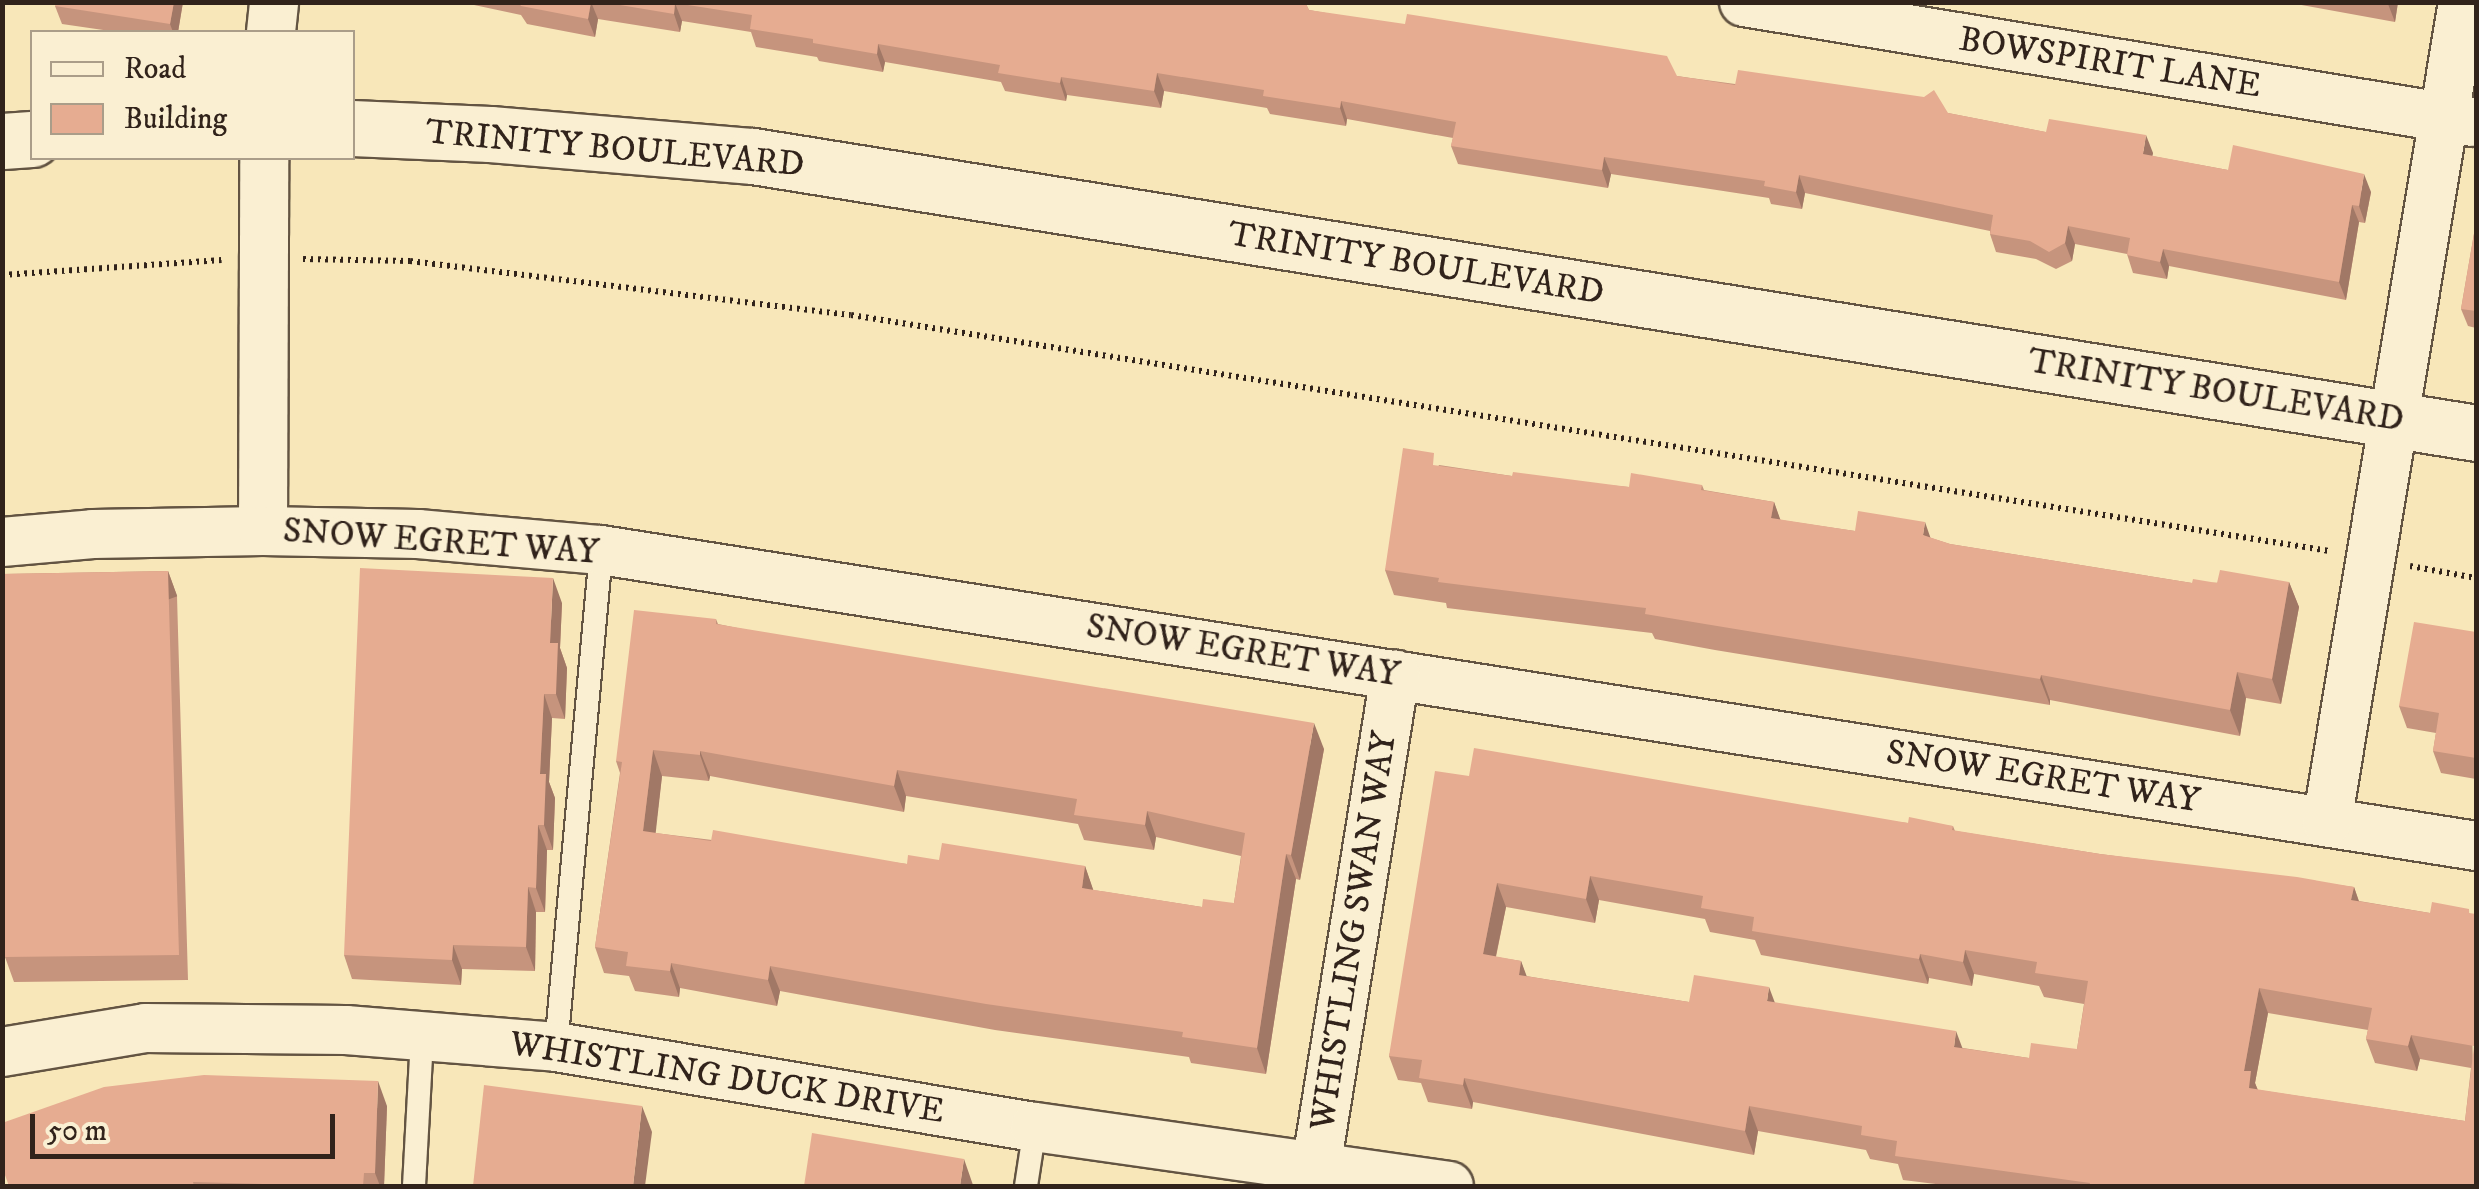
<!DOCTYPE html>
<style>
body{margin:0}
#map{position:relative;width:2479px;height:1189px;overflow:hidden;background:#f8e7b9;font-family:"IM FELL DW Pica",serif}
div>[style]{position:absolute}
.path>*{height:6px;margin-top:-3px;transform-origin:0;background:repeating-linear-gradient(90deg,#31231b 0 2.5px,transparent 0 7.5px)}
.roads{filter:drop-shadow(2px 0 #635442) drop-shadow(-2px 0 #635442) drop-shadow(0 2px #635442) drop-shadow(0 -2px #635442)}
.lane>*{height:22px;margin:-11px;padding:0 11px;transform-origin:11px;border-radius:11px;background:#faefd2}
.street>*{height:48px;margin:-24px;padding:0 24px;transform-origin:24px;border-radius:24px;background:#faefd2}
.secondary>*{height:55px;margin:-27.5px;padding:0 27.5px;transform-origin:27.5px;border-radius:27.5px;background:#faefd2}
.wall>*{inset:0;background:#c6947d}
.shaded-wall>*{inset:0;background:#a17866;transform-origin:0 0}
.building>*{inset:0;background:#e6ac91}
span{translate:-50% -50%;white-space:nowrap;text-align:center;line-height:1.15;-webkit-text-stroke:8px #faefd2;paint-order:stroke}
.street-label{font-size:35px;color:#31231b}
.frame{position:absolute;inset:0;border:5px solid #31231b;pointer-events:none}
.legend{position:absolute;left:30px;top:30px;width:325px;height:130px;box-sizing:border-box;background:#faefd2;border:2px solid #aa9d89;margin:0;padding:12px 18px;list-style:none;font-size:30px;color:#31231b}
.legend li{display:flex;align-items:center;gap:20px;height:50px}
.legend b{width:50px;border:2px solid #aa9d89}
.scale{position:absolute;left:30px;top:1114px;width:305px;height:45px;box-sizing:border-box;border:5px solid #31231b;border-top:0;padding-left:12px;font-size:30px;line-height:35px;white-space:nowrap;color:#31231b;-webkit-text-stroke:8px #faefd2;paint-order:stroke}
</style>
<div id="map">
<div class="path">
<div style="left:303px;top:259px;width:107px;rotate:1.1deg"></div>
<div style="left:410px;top:261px;width:444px;rotate:7deg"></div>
<div style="left:851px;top:315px;width:1497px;rotate:9.07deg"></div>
<div style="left:2px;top:275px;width:220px;rotate:-3.9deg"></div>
<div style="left:2410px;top:566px;width:67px;rotate:10.3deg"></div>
</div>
<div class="roads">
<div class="lane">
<div style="left:556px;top:1047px;width:499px;rotate:-84.8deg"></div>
<div style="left:414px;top:1186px;width:150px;rotate:-86.9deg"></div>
<div style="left:1026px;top:1186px;width:60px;rotate:-81.3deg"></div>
</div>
<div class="street">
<div style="left:1744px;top:2px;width:739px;rotate:9.35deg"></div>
<div style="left:271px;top:32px;width:30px;rotate:-84deg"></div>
<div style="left:263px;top:531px;width:373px;rotate:-89.8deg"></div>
<div style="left:2px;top:542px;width:91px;rotate:-5deg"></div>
<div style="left:93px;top:534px;width:170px;rotate:-1deg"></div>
<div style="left:263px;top:531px;width:155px;rotate:1.1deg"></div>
<div style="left:418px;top:534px;width:184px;rotate:5deg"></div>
<div style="left:601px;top:550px;width:1898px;rotate:8.97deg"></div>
<div style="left:2327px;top:822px;width:831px;rotate:-80.58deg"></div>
<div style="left:2px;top:1052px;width:145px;rotate:-9.5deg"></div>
<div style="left:145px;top:1028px;width:201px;rotate:0.6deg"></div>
<div style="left:346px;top:1030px;width:211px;rotate:4.6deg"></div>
<div style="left:556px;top:1047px;width:486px;rotate:9.5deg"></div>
<div style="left:1035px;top:1127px;width:418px;rotate:8.1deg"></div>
<div style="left:1313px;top:1186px;width:518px;rotate:-80.88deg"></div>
</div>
<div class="secondary">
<div style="left:352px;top:128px;width:138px;rotate:2.5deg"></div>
<div style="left:490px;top:134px;width:264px;rotate:4.8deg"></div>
<div style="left:753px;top:156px;width:1745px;rotate:9.13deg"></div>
<div style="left:2px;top:141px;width:30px;rotate:-4deg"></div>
</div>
</div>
<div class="wall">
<div style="clip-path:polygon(183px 2px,178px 32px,117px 32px,62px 24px,55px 6px)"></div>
<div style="clip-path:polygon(460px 2px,1305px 2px,1309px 10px,1677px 76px,1948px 113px,2153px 153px,2152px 156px,2228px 170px,2371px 192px,2365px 223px,2359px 222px,2346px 300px,2169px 266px,2167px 279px,2133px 273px,2127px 254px,2075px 244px,2072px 261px,2056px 269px,2036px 259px,1996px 252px,1990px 234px,1990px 231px,1805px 193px,1802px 209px,1771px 204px,1769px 198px,1611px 174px,1608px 188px,1458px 164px,1451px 146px,1453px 138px,1347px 119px,1346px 126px,1270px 114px,1267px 108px,1164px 91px,1161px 108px,1067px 95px,1066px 101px,1005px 91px,1001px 82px,885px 62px,883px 72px,819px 61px,817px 57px,756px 47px,751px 32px,682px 21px,680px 32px,598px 19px,595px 37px,527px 24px,521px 15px)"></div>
<div style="clip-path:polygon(2285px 2px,2398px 2px,2395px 22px)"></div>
<div style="clip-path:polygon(2476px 222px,2476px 328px,2468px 326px,2461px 309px)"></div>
<div style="clip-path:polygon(1439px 465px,1512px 476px,1629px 487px,1702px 485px,1704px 490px,1774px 502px,1780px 520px,1855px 531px,1931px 538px,1950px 544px,2192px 583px,2289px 582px,2299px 607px,2281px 704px,2246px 698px,2240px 736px,2050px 700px,2050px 705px,1715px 650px,1655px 639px,1652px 633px,1447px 608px,1446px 603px,1394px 595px,1385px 570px)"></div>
<div style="clip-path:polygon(168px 571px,177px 596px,188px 980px,14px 982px,5px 957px,4px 912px,2px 912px,2px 574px)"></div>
<div style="clip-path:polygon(562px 603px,560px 648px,567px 668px,565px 719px,552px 718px,549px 782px,555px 798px,553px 850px,547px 850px,545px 912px,536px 912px,535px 971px,462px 969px,461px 985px,352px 979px,344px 955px)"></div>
<div style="clip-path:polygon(evenodd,716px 619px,718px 624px,1324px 749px,1300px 880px,1296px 879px,1266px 1074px,1191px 1063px,1189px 1057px,995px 1030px,780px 991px,777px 1006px,680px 988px,679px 997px,635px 991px,629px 976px,604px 973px,595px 947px,620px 773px,616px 761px,716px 619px,662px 776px,709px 781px,710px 776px,904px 812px,906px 796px,1078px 824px,1084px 840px,1154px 850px,1156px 837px,1241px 856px,1234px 903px,1202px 907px,1093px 890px,1085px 866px,939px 860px,907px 864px,655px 833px,662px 776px)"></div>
<div style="clip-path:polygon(2476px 632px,2476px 779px,2441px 773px,2433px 751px,2436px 733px,2407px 728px,2399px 706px)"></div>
<div style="clip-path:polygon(evenodd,1469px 776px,1908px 823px,1953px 826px,1955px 831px,2100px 854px,2354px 887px,2359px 901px,2430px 913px,2469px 909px,2476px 1186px,1952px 1186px,1903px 1180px,1898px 1164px,1870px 1159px,1866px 1150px,1758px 1131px,1754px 1155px,1473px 1102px,1472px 1109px,1428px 1102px,1421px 1083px,1398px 1080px,1389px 1056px,1469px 776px,1599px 900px,1705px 919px,1710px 932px,1755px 940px,1761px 955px,1928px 984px,1929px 978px,1972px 986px,1974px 974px,2039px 986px,2044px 997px,2084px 1004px,2077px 1049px,2029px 1058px,1963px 1048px,1775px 1003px,1689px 1002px,1526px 976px,1521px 961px,1496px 957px,1506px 907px,1595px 923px,1599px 900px,1469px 776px,2268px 1013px,2368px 1030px,2366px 1039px,2375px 1063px,2417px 1071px,2420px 1059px,2471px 1068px,2465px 1121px,2258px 1090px,2255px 1083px,2268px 1013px)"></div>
<div style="clip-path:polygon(387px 1106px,384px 1186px,9px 1186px)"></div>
</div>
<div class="shaded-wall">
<div style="clip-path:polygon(174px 2px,183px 2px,178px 32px,173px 32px,170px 24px)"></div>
<div style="clip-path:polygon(591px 2px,598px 19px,595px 37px,588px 19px)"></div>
<div style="clip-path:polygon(2389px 2px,2398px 2px,2395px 22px,2388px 4px)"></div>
<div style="clip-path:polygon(675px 3px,682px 21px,680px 32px,674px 14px)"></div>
<div style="clip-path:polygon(878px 44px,885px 62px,883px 72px,877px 54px)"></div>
<div style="clip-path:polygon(1157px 73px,1164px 91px,1161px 108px,1154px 91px)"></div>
<div style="clip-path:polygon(1061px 77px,1067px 95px,1066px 101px,1060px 83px)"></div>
<div style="clip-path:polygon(1341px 101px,1347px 119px,1346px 126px,1340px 108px)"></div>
<div style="clip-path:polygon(2146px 135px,2153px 153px,2149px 172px,2143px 154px)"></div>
<div style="clip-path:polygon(1604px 157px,1611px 174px,1608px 188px,1602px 170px)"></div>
<div style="clip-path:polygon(2364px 174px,2371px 192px,2365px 223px,2359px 206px)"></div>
<div style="clip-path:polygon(1799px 175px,1805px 193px,1802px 209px,1796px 192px)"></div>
<div style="clip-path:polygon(2352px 205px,2359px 222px,2346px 300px,2339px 282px)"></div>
<div style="clip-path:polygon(2068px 226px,2075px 244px,2072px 261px,2065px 243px)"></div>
<div style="clip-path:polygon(2163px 249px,2169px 266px,2167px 279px,2160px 262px)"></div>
<div style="clip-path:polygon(1774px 502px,1783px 527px,1771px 518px)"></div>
<div style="clip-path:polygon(1925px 522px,1934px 548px,1923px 535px)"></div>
<div style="left:168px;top:571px;width:27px;height:384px;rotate:70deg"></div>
<div style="clip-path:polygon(553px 578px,562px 603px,560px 648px,567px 668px,565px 719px,556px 694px,550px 643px)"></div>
<div style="clip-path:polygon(2289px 582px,2299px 607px,2281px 704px,2272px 679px)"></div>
<div style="clip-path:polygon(2237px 672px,2246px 698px,2240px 736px,2230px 710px)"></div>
<div style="clip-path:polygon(2041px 675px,2050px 700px,2050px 705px,2040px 679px)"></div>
<div style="clip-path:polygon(544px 694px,552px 718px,549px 782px,555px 798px,553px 850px,544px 825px,540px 774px)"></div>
<div style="clip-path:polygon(1314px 723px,1324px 749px,1300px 880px,1291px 855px)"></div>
<div style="clip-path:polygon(653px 750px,662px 776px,653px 857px,643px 831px)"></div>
<div style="clip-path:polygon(700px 751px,710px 776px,709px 781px,700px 755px)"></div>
<div style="clip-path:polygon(897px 770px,906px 796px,904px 812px,894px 786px)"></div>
<div style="clip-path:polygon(1147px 811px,1156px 837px,1154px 850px,1145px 825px)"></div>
<div style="clip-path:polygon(538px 825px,547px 850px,545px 912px,536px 888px)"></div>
<div style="clip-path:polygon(1286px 854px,1296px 879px,1266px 1074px,1257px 1048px)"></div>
<div style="clip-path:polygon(1085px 866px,1094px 892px,1082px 888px)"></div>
<div style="clip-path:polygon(1590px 876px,1599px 900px,1595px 923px,1586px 899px)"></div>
<div style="clip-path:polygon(1497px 883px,1506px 907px,1491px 979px,1483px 954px)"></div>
<div style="clip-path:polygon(528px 887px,536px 912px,535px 971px,526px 947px)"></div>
<div style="clip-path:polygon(2354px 887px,2362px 911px,2351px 900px)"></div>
<div style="clip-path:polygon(453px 945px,462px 969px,461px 985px,452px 960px)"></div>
<div style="clip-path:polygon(1965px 950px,1974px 974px,1972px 986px,1963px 962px)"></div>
<div style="clip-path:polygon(1920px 954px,1929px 978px,1928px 984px,1919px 959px)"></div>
<div style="clip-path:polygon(1521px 961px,1530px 985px,1519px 975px)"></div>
<div style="clip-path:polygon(671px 963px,680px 988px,679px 997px,670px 971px)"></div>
<div style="clip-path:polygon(770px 966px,780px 991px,777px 1006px,768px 980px)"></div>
<div style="clip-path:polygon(1769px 987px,1778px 1011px,1767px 1001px)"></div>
<div style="clip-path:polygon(2259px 988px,2268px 1013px,2255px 1083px,2260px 1096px,2249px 1088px,2244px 1071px)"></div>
<div style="clip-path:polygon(1956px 1031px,1965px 1055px,1954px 1047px)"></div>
<div style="clip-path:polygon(2411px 1035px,2420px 1059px,2417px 1071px,2408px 1046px)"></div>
<div style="clip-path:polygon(1464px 1078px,1473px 1102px,1472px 1109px,1463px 1085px)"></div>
<div style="clip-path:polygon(378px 1081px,387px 1106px,384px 1186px,380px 1186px,375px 1173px)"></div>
<div style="clip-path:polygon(642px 1106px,652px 1132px,645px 1186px,633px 1186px)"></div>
<div style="clip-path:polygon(1749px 1106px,1758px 1131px,1754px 1155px,1745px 1131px)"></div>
<div style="clip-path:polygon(964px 1159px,973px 1185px,973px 1186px,960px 1186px)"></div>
</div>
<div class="building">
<div style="clip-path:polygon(56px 2px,174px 2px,170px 24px,55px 6px)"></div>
<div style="clip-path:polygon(518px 2px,591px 2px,588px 19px,521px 6px)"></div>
<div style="clip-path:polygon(602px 2px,1305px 2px,1309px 10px,1405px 24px,1407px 14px,1667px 56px,1677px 76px,1735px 85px,1738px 70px,1924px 97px,1934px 90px,1948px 113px,2046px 132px,2049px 119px,2146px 135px,2143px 154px,2228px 170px,2233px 145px,2364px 174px,2359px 206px,2352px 205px,2339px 282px,2163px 249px,2160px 262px,2127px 255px,2130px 238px,2068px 226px,2065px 243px,2049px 252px,2030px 241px,1990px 234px,1993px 215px,1799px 175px,1796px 192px,1764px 186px,1765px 181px,1604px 157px,1602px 170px,1451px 146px,1456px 122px,1341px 101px,1340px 108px,1263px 96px,1264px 90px,1157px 73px,1154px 91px,1061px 77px,1060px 83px,998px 73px,1000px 65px,878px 44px,877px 54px,813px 43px,813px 39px,750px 29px,752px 15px,675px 3px,674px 14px)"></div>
<div style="clip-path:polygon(2476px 222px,2476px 311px,2461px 309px)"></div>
<div style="clip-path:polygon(1403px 448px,1434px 453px,1433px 465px,1512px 476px,1513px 472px,1629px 487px,1631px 473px,1702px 485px,1701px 490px,1774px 502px,1771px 518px,1855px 531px,1858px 511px,1925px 522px,1923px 535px,1950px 544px,2192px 583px,2193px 579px,2217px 583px,2220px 570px,2289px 582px,2272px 679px,2237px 672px,2230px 710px,2041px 675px,2040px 679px,1705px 624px,1645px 614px,1646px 608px,1438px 582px,1439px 578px,1385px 570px)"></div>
<div style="clip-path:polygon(360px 568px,553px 578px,550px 643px,558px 643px,556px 694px,544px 694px,540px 774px,546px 774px,544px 825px,538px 825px,536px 888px,528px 887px,526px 947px,453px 945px,452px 960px,344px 955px)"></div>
<div style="clip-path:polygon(168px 571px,179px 955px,5px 957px,4px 887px,2px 887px,2px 574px)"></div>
<div style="clip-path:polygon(evenodd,634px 610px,716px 619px,716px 624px,1314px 723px,1291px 855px,1286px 854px,1257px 1048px,1182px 1037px,1183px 1032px,986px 1004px,770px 966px,768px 980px,671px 963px,670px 971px,626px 966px,628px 952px,595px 947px,622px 762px,616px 761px,634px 610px,653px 750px,700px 755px,700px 751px,894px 786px,897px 770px,1077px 799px,1074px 815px,1145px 825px,1147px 811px,1245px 833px,1234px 903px,1203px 899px,1202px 907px,1082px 888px,1085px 866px,942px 843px,939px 860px,908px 855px,907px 864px,713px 830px,711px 841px,643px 831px,653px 750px)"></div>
<div style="clip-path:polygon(2414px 622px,2476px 632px,2476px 758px,2433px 751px,2439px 713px,2399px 706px)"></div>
<div style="clip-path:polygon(evenodd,1474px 748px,1908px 823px,1909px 817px,1953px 826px,1952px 830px,2100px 854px,2297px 877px,2354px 887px,2351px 900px,2430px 913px,2432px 902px,2469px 909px,2469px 913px,2476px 914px,2476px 1186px,2089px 1186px,2090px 1183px,1895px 1156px,1897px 1141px,1861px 1135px,1862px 1126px,1749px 1106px,1745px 1131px,1464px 1078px,1463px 1085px,1419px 1078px,1422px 1060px,1389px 1056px,1435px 771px,1469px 776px,1474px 748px,1590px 876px,1703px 896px,1701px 908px,1754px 917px,1752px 931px,1919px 959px,1920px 954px,1963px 962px,1965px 950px,2037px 962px,2035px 973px,2088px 981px,2077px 1049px,2031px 1043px,2029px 1058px,1954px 1047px,1956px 1031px,1767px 1001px,1769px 987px,1694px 975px,1689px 1002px,1519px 975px,1521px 961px,1483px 954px,1497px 883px,1586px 899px,1590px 876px,1474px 748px,2259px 988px,2372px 1008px,2366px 1039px,2408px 1046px,2411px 1035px,2474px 1046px,2465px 1121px,2249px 1088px,2251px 1071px,2244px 1071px,2259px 988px)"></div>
<div style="clip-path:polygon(204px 1075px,378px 1081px,375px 1173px,364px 1173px,363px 1186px,298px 1186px,298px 1185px,193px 1182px,194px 1186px,9px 1186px,2px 1167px,2px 1123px,104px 1087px)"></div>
<div style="clip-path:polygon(484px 1085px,642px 1106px,633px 1186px,473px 1186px)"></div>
<div style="clip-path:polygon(812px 1133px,964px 1159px,960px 1186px,804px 1186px)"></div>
</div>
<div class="street-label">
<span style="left:2110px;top:63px;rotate:9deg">BOWSPIRIT LANE</span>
<span style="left:615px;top:149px;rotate:5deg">TRINITY BOULEVARD</span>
<span style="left:1416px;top:264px;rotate:9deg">TRINITY BOULEVARD</span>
<span style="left:2216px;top:391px;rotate:9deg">TRINITY BOULEVARD</span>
<span style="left:441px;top:542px;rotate:4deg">SNOW EGRET WAY</span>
<span style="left:1243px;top:651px;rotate:9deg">SNOW EGRET WAY</span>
<span style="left:2043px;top:777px;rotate:9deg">SNOW EGRET WAY</span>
<span style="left:1354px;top:931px;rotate:-81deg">WHISTLING SWAN WAY</span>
<span style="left:727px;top:1078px;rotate:9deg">WHISTLING DUCK DRIVE</span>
</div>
<div class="frame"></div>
<ul class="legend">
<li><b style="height:12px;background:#faefd2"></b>Road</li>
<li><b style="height:28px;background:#e6ac91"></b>Building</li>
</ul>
<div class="scale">50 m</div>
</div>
